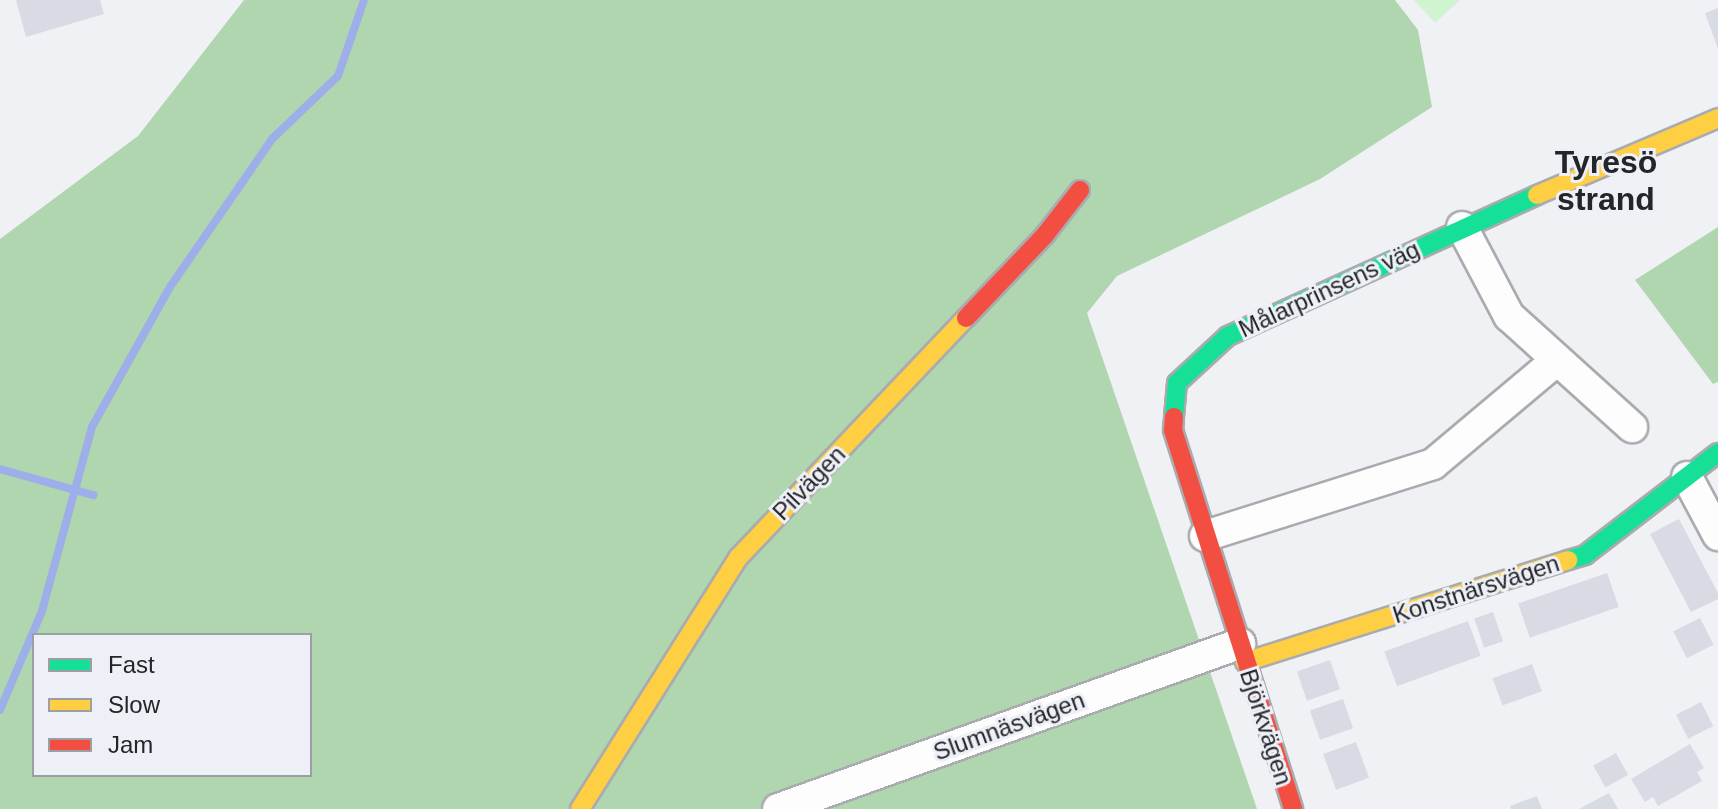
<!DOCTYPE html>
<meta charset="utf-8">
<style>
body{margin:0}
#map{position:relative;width:1718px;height:809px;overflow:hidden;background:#f0f1f5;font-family:Arial,sans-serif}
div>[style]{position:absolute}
.green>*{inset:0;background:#d0f3d0}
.forest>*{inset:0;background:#b0d6b0}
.stream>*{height:8px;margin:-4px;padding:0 4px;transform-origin:4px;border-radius:4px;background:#9daee8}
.building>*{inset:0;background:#d8dbe3;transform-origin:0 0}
.roads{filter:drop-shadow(2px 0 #aaabae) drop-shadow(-2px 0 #aaabae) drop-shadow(0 2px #aaabae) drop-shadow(0 -2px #aaabae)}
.street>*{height:30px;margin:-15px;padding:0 15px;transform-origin:15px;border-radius:15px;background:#fdfdfe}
.fast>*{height:18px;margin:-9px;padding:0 9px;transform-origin:9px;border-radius:9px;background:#16e098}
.slow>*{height:18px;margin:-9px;padding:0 9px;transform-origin:9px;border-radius:9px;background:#ffcf43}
.jam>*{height:18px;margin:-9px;padding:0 9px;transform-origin:9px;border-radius:9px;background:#f24e42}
span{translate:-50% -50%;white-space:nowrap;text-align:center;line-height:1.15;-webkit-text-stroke:6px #eef0f7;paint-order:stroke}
.street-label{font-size:24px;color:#242528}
.district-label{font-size:32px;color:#242528;font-weight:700}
.legend{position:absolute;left:32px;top:633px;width:280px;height:144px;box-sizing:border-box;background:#eef0f7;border:2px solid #9d9fa4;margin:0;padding:10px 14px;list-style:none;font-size:24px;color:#242528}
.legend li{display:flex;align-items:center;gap:16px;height:40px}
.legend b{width:40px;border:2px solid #9d9fa4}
</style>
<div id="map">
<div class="green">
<div style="clip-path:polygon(1414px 0,1460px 0,1435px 23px)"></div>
</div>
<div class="forest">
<div style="clip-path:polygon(evenodd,244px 0,1395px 0,1418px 30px,1432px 107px,1320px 179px,1117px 276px,1087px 313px,1257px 809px,0 809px,0 239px,138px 136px,244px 0,34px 635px,310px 635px,310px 775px,34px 775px,34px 635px)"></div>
<div style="clip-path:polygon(1718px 227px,1718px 382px,1713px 384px,1635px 280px)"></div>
</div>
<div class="stream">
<div style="left:0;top:469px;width:97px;rotate:15.6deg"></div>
<div style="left:0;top:710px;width:108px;rotate:-67deg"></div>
<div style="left:42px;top:611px;width:191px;rotate:-74.8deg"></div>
<div style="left:92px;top:427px;width:160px;rotate:-60.9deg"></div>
<div style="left:170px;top:287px;width:180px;rotate:-55.4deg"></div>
<div style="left:272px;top:139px;width:91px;rotate:-43.7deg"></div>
<div style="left:338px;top:76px;width:80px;rotate:-71.1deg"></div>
</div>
<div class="building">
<div style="clip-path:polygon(16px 0,100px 0,104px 14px,26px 37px)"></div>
<div style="clip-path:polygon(1718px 8px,1718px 49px,1705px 13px)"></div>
<div style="clip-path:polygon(1679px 519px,1718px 593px,1718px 599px,1691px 612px,1650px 534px)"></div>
<div style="left:1607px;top:573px;width:36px;height:94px;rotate:71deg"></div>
<div style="left:1493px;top:612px;width:31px;height:20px;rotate:71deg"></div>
<div style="left:1700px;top:618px;width:30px;height:30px;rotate:63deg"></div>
<div style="left:1468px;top:621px;width:37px;height:89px;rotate:70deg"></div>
<div style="left:1330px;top:660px;width:31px;height:35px;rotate:71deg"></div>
<div style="left:1532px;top:664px;width:29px;height:42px;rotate:70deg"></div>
<div style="left:1343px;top:699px;width:31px;height:35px;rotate:71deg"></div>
<div style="left:1701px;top:702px;width:27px;height:28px;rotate:63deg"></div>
<div style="left:1356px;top:742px;width:38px;height:35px;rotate:70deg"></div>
<div style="clip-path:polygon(1690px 744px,1704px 768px,1697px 772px,1702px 781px,1658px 806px,1653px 797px,1645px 802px,1631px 779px)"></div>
<div style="left:1616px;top:753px;width:25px;height:26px;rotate:61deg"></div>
<div style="clip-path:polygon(1609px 793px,1618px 809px,1579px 809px)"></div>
<div style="clip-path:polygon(1537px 796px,1542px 809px,1511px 809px,1510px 806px)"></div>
</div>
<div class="roads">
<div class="street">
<div style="left:1462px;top:227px;width:101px;rotate:62.2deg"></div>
<div style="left:1509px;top:316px;width:166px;rotate:42.1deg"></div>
<div style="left:1687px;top:477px;width:66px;rotate:61.9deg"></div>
<div style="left:1205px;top:536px;width:239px;rotate:-17.5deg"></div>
<div style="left:1433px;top:464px;width:162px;rotate:-40deg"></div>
<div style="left:778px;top:809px;width:491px;rotate:-19.7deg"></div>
</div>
<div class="fast">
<div style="left:1174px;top:417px;width:34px;rotate:-85deg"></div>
<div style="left:1177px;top:383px;width:69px;rotate:-42.7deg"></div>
<div style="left:1228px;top:336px;width:340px;rotate:-24.5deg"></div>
<div style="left:1568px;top:560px;width:18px;rotate:-16deg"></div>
<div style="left:1585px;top:555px;width:168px;rotate:-37.5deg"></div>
</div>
<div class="slow">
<div style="left:1537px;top:195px;width:197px;rotate:-23deg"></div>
<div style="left:1245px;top:662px;width:339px;rotate:-17.5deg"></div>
<div style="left:580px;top:809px;width:297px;rotate:-57.8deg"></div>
<div style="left:738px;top:558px;width:331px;rotate:-46.5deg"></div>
</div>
<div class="jam">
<div style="left:966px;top:318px;width:115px;rotate:-46.4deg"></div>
<div style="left:1045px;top:235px;width:57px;rotate:-52.1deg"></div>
<div style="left:1174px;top:417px;width:13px;rotate:94deg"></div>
<div style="left:1173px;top:430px;width:398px;rotate:72.4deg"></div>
</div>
</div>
<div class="street-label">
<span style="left:1329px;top:289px;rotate:-25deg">Målarprinsens väg</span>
<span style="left:809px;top:483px;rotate:-46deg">Pilvägen</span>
<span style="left:1476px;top:589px;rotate:-18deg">Konstnärsvägen</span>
<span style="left:1009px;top:726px;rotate:-20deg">Slumnäsvägen</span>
<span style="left:1266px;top:727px;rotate:72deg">Björkvägen</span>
</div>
<div class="district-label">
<span style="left:1606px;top:181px">Tyresö<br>strand</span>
</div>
<ul class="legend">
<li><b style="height:10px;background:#16e098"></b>Fast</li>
<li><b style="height:10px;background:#ffcf43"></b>Slow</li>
<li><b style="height:10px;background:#f24e42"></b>Jam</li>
</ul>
</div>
